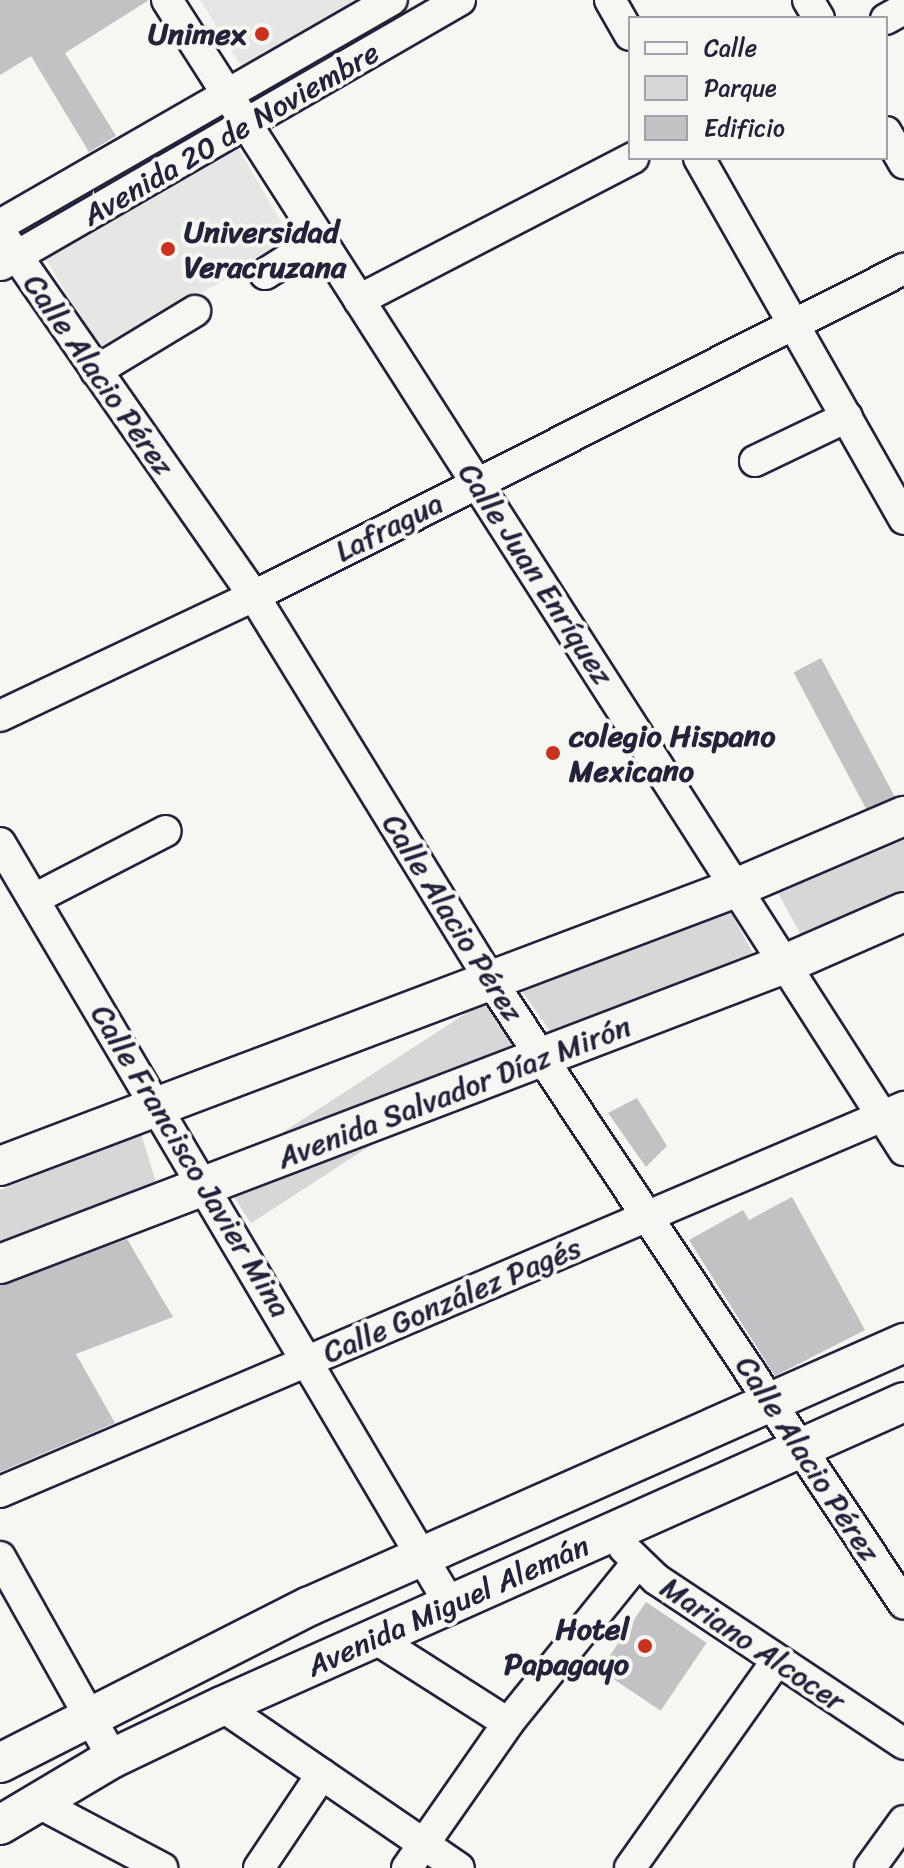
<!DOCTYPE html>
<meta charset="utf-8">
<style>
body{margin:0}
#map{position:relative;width:904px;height:1868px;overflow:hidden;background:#f6f6f2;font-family:Sriracha,sans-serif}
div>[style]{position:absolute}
.built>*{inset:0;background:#e6e6e4;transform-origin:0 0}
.green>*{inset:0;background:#d7d7d7;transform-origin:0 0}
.building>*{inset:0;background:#c2c2c4;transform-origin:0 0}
.roads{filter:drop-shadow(2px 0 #22223b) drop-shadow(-2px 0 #22223b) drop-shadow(0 2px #22223b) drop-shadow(0 -2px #22223b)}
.minor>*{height:30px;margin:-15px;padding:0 15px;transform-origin:15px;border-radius:15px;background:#f6f6f2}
.major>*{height:38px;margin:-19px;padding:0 19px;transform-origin:19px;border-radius:19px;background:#f6f6f2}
.dots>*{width:22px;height:22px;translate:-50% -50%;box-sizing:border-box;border:4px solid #f6f6f2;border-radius:50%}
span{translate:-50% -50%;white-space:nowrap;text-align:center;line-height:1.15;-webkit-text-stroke:8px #f6f6f2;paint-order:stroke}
.poi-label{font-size:30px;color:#22223b;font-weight:700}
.right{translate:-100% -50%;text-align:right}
.left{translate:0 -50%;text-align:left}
.street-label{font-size:30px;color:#22223b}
.legend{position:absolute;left:628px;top:16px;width:260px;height:144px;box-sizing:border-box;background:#f6f6f2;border:2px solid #a1a1a9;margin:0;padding:10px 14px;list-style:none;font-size:24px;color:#22223b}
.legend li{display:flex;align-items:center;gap:16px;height:40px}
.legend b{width:40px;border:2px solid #a1a1a9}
</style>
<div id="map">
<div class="built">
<div style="clip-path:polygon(200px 0,363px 0,242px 67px)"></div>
<div style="left:236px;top:144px;width:112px;height:222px;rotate:60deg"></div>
</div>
<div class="green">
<div style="clip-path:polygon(904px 840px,904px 890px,801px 935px,778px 893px)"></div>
<div style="clip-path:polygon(730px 911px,756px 959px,552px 1034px,522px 991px)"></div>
<div style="left:488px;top:999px;width:59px;height:321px;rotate:57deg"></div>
<div style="clip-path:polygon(141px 1134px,157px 1185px,0 1245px,0 1190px)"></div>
</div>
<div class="building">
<div style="clip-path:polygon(0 0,149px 0,65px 53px,116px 136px,89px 152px,31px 56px,0 75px)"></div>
<div style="left:821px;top:658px;width:157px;height:31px;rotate:62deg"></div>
<div style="clip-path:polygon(637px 1098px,667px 1146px,646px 1167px,608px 1113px)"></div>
<div style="clip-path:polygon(792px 1197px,865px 1330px,775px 1376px,689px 1240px,743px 1210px,749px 1220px)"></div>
<div style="clip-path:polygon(127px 1239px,173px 1317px,76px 1354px,115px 1423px,0 1472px,0 1285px)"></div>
<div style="left:646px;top:1602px;width:73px;height:82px;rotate:34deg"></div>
</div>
<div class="roads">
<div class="minor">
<div style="left:167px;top:0;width:1366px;rotate:57.35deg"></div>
<div style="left:610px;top:0;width:40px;rotate:60.3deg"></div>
<div style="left:808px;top:0;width:21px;rotate:59deg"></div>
<div style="left:886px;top:19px;width:21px;rotate:-29deg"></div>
<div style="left:886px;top:132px;width:36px;rotate:60deg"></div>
<div style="left:699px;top:158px;width:415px;rotate:60.4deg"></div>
<div style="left:0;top:225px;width:452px;rotate:-29.9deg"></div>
<div style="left:0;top:232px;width:444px;rotate:55.1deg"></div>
<div style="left:254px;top:596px;width:452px;rotate:58.4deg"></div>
<div style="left:491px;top:981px;width:747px;rotate:56.46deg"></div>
<div style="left:1px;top:265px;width:530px;rotate:-30deg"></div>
<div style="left:265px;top:274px;width:65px;rotate:-32.5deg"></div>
<div style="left:359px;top:300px;width:309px;rotate:-27.4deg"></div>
<div style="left:96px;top:371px;width:116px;rotate:-31.2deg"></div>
<div style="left:755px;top:461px;width:102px;rotate:-25.6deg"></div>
<div style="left:0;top:716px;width:281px;rotate:-25.3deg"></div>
<div style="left:254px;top:596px;width:728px;rotate:-26.71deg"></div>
<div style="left:0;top:843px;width:886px;rotate:59.41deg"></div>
<div style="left:34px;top:899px;width:148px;rotate:-27.3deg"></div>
<div style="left:0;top:1492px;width:983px;rotate:-23.07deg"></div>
<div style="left:624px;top:1548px;width:45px;rotate:44.1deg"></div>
<div style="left:656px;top:1579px;width:298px;rotate:33.6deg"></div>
<div style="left:0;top:1557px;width:231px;rotate:60.7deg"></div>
<div style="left:376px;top:1639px;width:156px;rotate:32.5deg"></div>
<div style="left:222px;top:1706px;width:287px;rotate:34.4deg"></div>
<div style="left:35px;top:1801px;width:144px;rotate:27.8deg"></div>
<div style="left:259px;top:1868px;width:113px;rotate:-56.2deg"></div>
<div style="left:407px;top:1868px;width:177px;rotate:-55.1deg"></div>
<div style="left:508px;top:1723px;width:206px;rotate:-51.1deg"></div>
<div style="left:630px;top:1868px;width:252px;rotate:-54.7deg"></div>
<div style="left:870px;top:1868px;width:58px;rotate:-54.1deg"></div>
</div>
<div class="major">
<div style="left:0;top:1166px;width:789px;rotate:-20.71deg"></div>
<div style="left:738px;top:887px;width:181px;rotate:-23.2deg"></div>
<div style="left:0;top:1264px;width:840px;rotate:-20.92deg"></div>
<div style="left:785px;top:964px;width:130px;rotate:-23.6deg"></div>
<div style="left:0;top:1763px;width:347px;rotate:-26.9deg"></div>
<div style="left:310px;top:1606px;width:650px;rotate:-23.88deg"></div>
<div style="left:0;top:1825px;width:131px;rotate:-30.7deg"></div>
<div style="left:113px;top:1758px;width:121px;rotate:-25.5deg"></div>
<div style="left:222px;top:1706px;width:747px;rotate:-24.02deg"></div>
</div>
</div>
<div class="dots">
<div style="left:262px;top:34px;background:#c8321e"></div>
<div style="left:168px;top:249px;background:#c8321e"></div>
<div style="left:553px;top:753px;background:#c8321e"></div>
<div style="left:645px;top:1646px;background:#c8321e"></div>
</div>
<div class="poi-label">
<span class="right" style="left:246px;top:34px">Unimex</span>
<span class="left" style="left:184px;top:249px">Universidad<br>Veracruzana</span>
<span class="left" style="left:569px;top:753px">colegio Hispano<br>Mexicano</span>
<span class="right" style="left:629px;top:1646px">Hotel<br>Papagayo</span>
</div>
<div class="street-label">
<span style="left:231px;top:134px;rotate:-30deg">Avenida 20 de Noviembre</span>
<span style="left:99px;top:375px;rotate:55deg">Calle Alacio Pérez</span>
<span style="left:389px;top:527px;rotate:-27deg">Lafragua</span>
<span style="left:536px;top:574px;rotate:57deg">Calle Juan Enríquez</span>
<span style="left:453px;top:918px;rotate:58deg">Calle Alacio Pérez</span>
<span style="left:454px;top:1092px;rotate:-21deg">Avenida Salvador Díaz Mirón</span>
<span style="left:191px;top:1161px;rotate:59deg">Calle Francisco Javier Mina</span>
<span style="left:452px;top:1300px;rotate:-23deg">Calle González Pagés</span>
<span style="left:808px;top:1459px;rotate:57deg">Calle Alacio Pérez</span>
<span style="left:448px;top:1606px;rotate:-24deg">Avenida Miguel Alemán</span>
<span style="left:753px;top:1644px;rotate:34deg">Mariano Alcocer</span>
</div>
<ul class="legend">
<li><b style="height:10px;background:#f6f6f2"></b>Calle</li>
<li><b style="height:22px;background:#d7d7d7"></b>Parque</li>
<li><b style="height:22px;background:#c2c2c4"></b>Edificio</li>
</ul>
</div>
